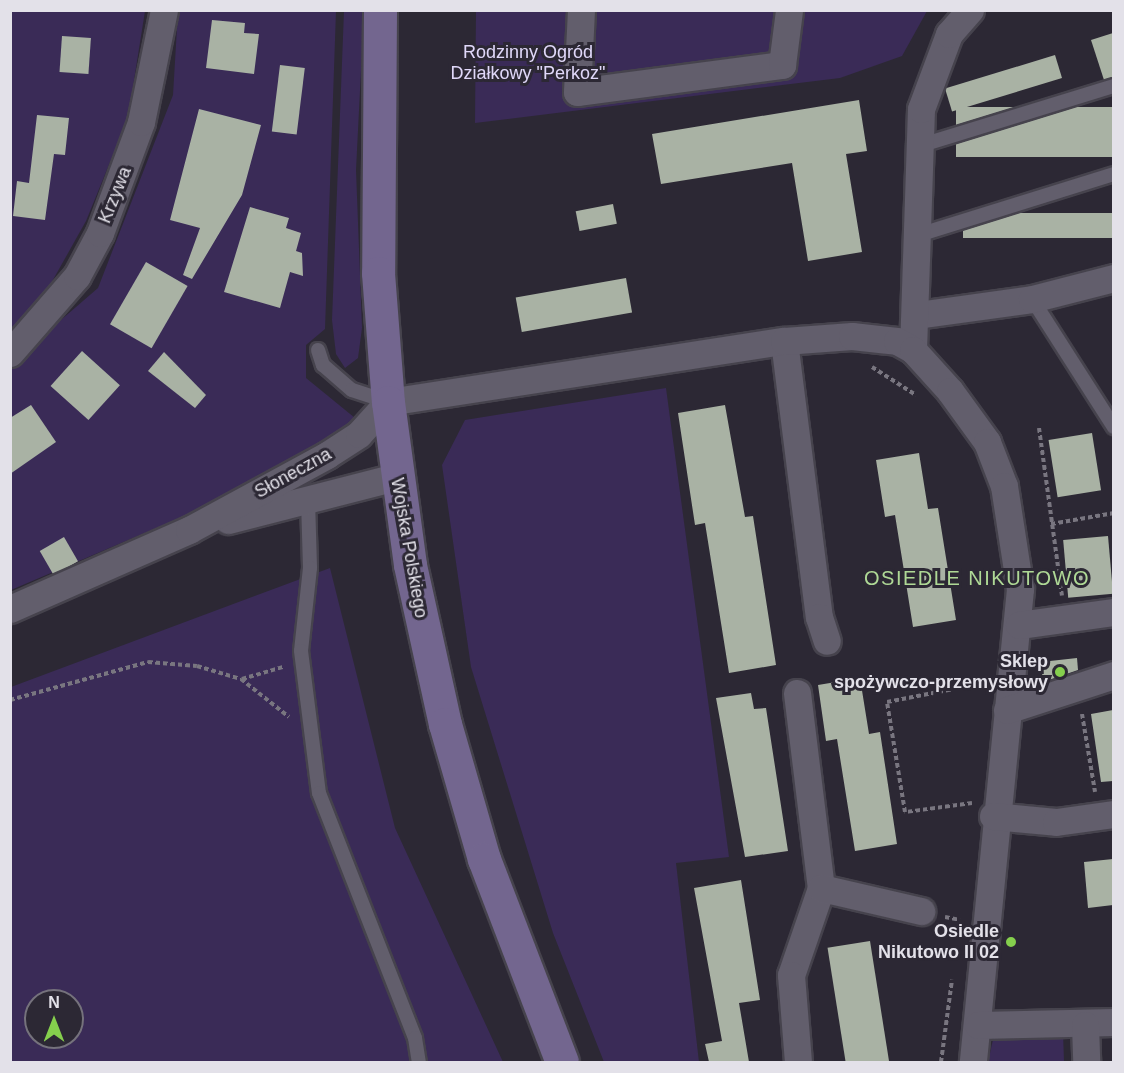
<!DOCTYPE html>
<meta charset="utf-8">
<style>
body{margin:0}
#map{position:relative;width:1124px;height:1073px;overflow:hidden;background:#2c2834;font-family:Helvetica,sans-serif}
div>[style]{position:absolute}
.green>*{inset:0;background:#3a2b57}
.building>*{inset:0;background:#a9b2a4;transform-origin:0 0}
.path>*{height:4px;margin-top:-2px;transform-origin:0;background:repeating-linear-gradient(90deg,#797680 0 4.5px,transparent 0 7.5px)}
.roads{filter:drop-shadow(2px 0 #46434d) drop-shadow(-2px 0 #46434d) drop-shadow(0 2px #46434d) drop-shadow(0 -2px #46434d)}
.lane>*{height:14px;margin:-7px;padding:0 7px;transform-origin:7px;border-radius:7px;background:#625e6c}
.street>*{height:27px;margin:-13.5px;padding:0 13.5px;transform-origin:13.5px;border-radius:13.5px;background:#625e6c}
.secondary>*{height:33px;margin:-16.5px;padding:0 16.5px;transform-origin:16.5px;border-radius:16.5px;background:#73668f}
.dots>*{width:16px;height:16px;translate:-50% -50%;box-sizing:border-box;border:3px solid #2c2834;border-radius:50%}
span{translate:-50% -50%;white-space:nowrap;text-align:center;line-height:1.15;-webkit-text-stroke:6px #2c2834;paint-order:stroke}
.park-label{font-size:18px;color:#e0d8f9}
.street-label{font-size:18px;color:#e3e1e9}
.poi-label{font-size:18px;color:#e3e1e9;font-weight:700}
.right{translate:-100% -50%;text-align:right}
.neighbourhood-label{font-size:20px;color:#afd996;letter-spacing:1.5px}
.frame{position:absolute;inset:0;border:12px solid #e3e1e9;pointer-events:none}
.north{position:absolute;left:24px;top:989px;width:60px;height:60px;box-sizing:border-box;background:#2c2834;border:2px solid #75727c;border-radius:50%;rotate:0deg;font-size:16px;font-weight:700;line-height:24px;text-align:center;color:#e3e1e9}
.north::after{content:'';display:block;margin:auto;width:21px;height:27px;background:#85cf4d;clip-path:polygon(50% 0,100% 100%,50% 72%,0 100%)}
</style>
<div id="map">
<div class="green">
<div style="clip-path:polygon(11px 11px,145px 11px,128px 118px,86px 221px,40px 303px,11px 332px)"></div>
<div style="clip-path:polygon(178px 11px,336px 11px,325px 329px,306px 345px,306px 378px,355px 418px,330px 443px,222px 500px,11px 590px,10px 364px,98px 288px,173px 95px)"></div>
<div style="clip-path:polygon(344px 11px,364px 11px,356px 170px,362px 328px,358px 358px,345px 368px,336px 354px,332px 320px)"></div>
<div style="clip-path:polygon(476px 11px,927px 11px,902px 56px,840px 78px,475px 123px)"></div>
<div style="clip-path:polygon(666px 388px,729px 857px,676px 863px,699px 1062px,604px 1062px,553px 933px,471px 667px,442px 465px,465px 420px)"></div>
<div style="clip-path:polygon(evenodd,330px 568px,395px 828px,503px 1062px,11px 1062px,11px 687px,330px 568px,36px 1001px,72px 1001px,72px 1037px,36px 1037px,36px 1001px)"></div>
<div style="clip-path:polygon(1063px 1032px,1064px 1062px,988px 1062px,994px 1035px)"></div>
</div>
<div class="building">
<div style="clip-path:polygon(212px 20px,245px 23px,244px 33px,259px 34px,254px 74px,206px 68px)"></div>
<div style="clip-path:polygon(1113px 33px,1113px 77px,1104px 80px,1091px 40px)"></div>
<div style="left:62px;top:36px;width:29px;height:36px;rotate:4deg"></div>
<div style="left:1055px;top:55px;width:24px;height:115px;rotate:73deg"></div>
<div style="left:280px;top:65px;width:25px;height:67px;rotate:7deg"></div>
<div style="clip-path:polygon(859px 100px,867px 151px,846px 154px,862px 252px,808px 261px,792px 163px,661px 184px,652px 134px)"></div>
<div style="left:1113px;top:107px;width:50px;height:157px;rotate:90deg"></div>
<div style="clip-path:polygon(199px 109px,261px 125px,242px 195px,192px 279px,183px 275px,200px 228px,170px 220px)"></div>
<div style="clip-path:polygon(37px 115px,69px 118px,65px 155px,54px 154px,45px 220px,13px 216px,17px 181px,29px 183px)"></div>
<div style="left:613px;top:204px;width:20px;height:38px;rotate:79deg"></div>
<div style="clip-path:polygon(250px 207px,289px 218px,286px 228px,301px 233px,296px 251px,302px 253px,303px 276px,290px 272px,280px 308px,224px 292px)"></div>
<div style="left:1113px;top:213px;width:25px;height:150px;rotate:90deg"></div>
<div style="left:146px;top:262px;width:48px;height:72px;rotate:30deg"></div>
<div style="left:626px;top:278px;width:35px;height:112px;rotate:80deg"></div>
<div style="left:82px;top:351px;width:51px;height:47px;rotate:42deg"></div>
<div style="clip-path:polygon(164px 352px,206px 395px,195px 408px,148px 371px)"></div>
<div style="clip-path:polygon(31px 405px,56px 442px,10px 474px,10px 418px)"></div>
<div style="clip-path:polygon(725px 405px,745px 517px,753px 516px,776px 665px,729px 673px,705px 523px,695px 525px,678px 413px)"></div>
<div style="left:1092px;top:433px;width:58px;height:44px;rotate:81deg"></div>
<div style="clip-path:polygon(919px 453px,928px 509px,938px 508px,956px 620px,913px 627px,895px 515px,885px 517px,876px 460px)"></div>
<div style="left:1108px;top:536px;width:58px;height:45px;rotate:85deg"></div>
<div style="left:64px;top:537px;width:28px;height:28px;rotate:60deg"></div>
<div style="clip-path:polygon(1077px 658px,1078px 670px,1043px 682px,1041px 662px)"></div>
<div style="clip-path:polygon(860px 678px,869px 734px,880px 732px,897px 844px,855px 851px,837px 739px,826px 741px,818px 685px)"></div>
<div style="clip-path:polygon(751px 693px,754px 709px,766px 708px,788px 851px,745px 857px,716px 698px)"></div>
<div style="clip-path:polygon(1113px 710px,1113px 781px,1101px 782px,1091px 714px)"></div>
<div style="clip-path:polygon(1113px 859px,1113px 905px,1088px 908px,1084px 862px)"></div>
<div style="clip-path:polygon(741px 880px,760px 1000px,739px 1003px,749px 1062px,709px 1062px,705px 1044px,722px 1041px,694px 888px)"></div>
<div style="left:870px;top:941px;width:122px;height:43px;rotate:81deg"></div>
</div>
<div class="path">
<div style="left:872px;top:367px;width:52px;rotate:32.5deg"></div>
<div style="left:1039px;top:428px;width:169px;rotate:82.2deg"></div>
<div style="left:1051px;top:524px;width:64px;rotate:-9.9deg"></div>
<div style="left:242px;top:679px;width:43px;rotate:-16.3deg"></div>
<div style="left:10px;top:700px;width:143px;rotate:-15.4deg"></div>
<div style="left:148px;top:662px;width:49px;rotate:4.7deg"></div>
<div style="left:197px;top:666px;width:46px;rotate:16.5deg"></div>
<div style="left:241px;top:679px;width:61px;rotate:38.4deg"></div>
<div style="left:1082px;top:714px;width:79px;rotate:80.5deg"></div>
<div style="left:972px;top:803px;width:68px;rotate:172.3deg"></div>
<div style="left:905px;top:812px;width:111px;rotate:-99.3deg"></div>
<div style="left:887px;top:702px;width:99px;rotate:-11.1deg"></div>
<div style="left:945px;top:917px;width:15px;rotate:11deg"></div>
<div style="left:941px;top:1062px;width:83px;rotate:-82.4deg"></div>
</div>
<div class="roads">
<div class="lane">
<div style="left:922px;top:145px;width:201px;rotate:-17.1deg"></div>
<div style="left:915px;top:236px;width:208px;rotate:-17.3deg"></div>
<div style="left:1032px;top:299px;width:152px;rotate:57.4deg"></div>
<div style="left:318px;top:350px;width:16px;rotate:72deg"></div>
<div style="left:323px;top:365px;width:38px;rotate:41deg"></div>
<div style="left:352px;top:390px;width:38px;rotate:18deg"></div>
<div style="left:308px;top:500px;width:68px;rotate:88.3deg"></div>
<div style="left:310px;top:568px;width:83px;rotate:96.2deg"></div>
<div style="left:301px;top:651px;width:143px;rotate:82.8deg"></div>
<div style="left:319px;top:793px;width:263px;rotate:68.6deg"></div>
<div style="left:415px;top:1038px;width:24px;rotate:81deg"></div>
</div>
<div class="street">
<div style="left:581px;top:10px;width:82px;rotate:92.8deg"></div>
<div style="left:577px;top:92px;width:207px;rotate:-7.5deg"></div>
<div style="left:782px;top:65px;width:55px;rotate:-82.7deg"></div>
<div style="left:917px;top:315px;width:116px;rotate:-7.9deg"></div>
<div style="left:1032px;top:299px;width:85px;rotate:-14.4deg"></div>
<div style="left:784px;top:341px;width:278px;rotate:82.8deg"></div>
<div style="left:819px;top:617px;width:25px;rotate:72deg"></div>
<div style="left:913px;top:350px;width:241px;rotate:-88.1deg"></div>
<div style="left:921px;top:109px;width:80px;rotate:-69.5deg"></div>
<div style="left:949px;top:34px;width:32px;rotate:-49deg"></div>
<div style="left:10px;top:353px;width:102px;rotate:-49deg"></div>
<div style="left:77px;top:276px;width:49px;rotate:-61.9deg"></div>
<div style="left:100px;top:233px;width:118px;rotate:-69.7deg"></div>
<div style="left:141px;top:122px;width:114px;rotate:-78.4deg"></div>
<div style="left:228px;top:520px;width:173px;rotate:-14.4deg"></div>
<div style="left:10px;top:609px;width:196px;rotate:-23.8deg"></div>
<div style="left:189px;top:530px;width:157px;rotate:-28.5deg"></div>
<div style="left:327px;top:455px;width:38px;rotate:-33deg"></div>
<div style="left:359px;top:434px;width:43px;rotate:-47.8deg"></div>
<div style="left:388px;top:402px;width:401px;rotate:-8.8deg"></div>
<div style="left:784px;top:341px;width:68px;rotate:-4.2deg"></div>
<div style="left:852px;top:336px;width:45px;rotate:6.3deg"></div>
<div style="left:897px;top:341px;width:18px;rotate:29deg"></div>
<div style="left:913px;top:350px;width:55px;rotate:47.9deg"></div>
<div style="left:950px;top:391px;width:63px;rotate:54deg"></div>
<div style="left:987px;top:442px;width:47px;rotate:68.9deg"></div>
<div style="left:1004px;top:486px;width:104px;rotate:81.2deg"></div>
<div style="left:1020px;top:589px;width:475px;rotate:95.7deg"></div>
<div style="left:1019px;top:625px;width:96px;rotate:-7.8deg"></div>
<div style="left:797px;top:693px;width:196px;rotate:83deg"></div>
<div style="left:821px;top:888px;width:92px;rotate:109deg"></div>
<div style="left:791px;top:975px;width:87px;rotate:85.4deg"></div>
<div style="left:1007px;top:710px;width:113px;rotate:-18.1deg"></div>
<div style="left:993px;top:816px;width:63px;rotate:5.4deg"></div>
<div style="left:1056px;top:822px;width:59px;rotate:-7.9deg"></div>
<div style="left:821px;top:888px;width:103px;rotate:13deg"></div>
<div style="left:978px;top:1025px;width:136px;rotate:-1.3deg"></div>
<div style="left:1085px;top:1025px;width:37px;rotate:88deg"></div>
</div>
<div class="secondary">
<div style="left:380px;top:10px;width:263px;rotate:90.4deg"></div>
<div style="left:378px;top:273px;width:129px;rotate:85.6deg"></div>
<div style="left:388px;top:402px;width:164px;rotate:82.3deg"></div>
<div style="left:410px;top:565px;width:163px;rotate:77.6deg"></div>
<div style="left:445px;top:724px;width:141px;rotate:73.9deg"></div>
<div style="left:484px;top:859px;width:217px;rotate:69deg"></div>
</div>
</div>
<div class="dots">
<div style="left:1060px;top:672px;background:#85cf4d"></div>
<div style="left:1011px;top:942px;background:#85cf4d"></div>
</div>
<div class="park-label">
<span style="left:528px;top:63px">Rodzinny Ogród<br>Działkowy "Perkoz"</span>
</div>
<div class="street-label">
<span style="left:115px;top:195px;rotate:-68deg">Krzywa</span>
<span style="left:293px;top:473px;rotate:-29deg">Słoneczna</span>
<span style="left:409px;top:548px;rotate:80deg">Wojska Polskiego</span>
</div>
<div class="poi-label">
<span class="right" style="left:1048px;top:672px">Sklep<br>spożywczo-przemysłowy</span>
<span class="right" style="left:999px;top:942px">Osiedle<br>Nikutowo II 02</span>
</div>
<div class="neighbourhood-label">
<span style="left:977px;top:578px">OSIEDLE NIKUTOWO</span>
</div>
<div class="frame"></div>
<div class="north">N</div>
</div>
